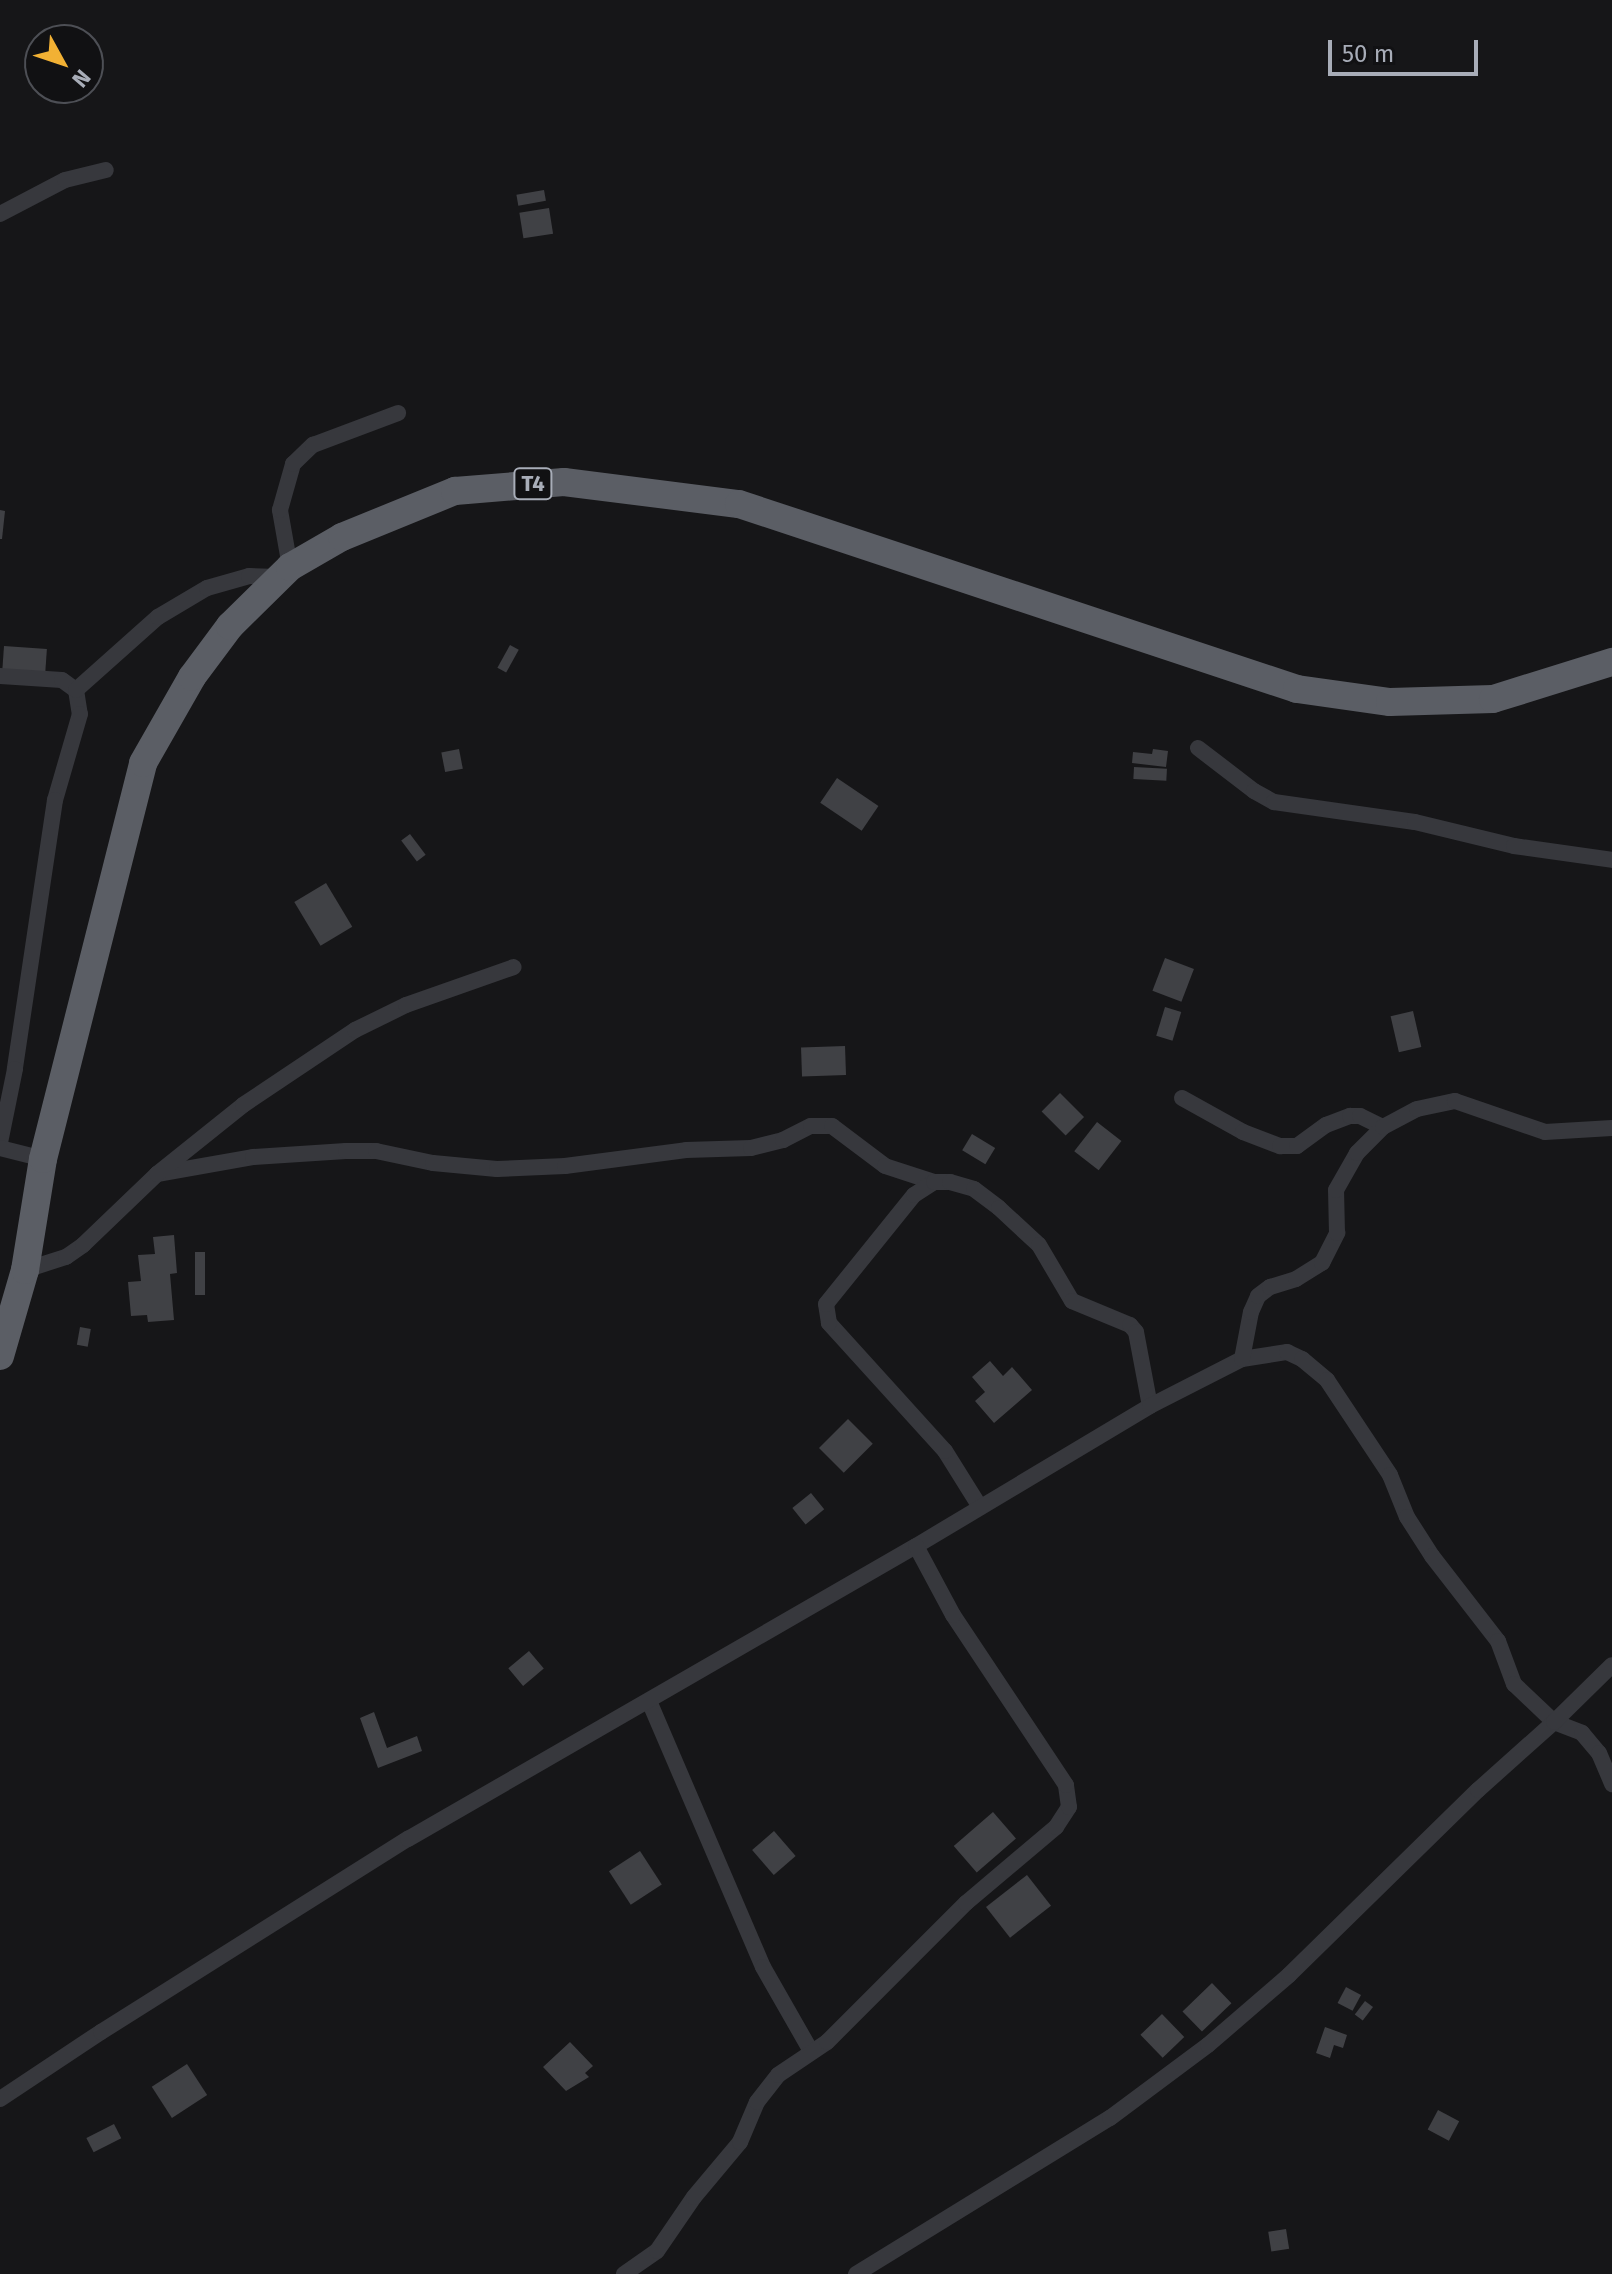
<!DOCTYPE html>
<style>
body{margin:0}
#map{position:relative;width:1612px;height:2274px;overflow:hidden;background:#161618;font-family:"Fira Sans",sans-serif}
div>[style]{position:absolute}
.building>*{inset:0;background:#404145;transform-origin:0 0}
.minor>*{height:16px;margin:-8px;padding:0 8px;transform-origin:8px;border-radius:8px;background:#37383d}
.trunk>*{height:28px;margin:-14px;padding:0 14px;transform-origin:14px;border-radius:14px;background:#5b5e65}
span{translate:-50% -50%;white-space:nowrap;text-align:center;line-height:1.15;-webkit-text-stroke:6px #111113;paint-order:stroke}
.shield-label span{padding:2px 6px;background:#111113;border:2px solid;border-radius:6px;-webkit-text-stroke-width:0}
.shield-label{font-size:22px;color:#a8adb8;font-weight:700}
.north{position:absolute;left:24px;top:24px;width:80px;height:80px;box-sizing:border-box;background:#111113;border:2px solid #4d4f55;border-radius:50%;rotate:130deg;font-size:22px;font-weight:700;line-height:32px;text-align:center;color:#a8adb8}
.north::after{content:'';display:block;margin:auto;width:28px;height:36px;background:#f2b134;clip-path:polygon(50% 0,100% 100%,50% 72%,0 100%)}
.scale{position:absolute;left:1328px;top:40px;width:150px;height:36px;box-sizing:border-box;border:4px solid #a8adb8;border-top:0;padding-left:10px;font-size:24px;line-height:28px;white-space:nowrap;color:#a8adb8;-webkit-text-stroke:6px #111113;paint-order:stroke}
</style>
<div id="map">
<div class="building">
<div style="left:544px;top:190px;width:11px;height:28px;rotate:80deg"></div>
<div style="left:549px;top:208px;width:26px;height:30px;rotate:81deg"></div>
<div style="clip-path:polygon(0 510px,5px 511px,2px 539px,0 539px)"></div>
<div style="left:510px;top:645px;width:10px;height:26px;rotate:29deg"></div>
<div style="left:4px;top:646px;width:43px;height:23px;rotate:4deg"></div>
<div style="left:459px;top:749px;width:20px;height:18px;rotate:79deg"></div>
<div style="clip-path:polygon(1153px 749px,1168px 751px,1166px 767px,1132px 763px,1133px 752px,1152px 754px)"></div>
<div style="left:1134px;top:767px;width:33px;height:12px;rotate:3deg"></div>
<div style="left:837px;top:778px;width:50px;height:30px;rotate:34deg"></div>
<div style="left:410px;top:834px;width:26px;height:11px;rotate:53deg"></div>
<div style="left:326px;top:883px;width:51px;height:37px;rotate:59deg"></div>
<div style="left:1165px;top:958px;width:31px;height:35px;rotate:21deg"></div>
<div style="left:1165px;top:1007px;width:17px;height:30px;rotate:17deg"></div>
<div style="left:1413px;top:1011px;width:37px;height:23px;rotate:77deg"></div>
<div style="left:845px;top:1046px;width:29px;height:44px;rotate:88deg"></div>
<div style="left:1060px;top:1093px;width:34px;height:26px;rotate:45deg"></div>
<div style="left:1097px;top:1122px;width:31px;height:37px;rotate:38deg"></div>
<div style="left:972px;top:1134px;width:27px;height:19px;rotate:31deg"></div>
<div style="clip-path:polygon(174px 1235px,177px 1273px,170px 1274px,174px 1320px,148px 1322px,147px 1315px,131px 1316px,128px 1282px,141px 1281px,138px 1255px,155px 1254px,153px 1237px)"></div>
<div style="left:195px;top:1252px;width:10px;height:43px"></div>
<div style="left:80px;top:1327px;width:11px;height:18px;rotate:10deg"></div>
<div style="clip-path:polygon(990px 1361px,1003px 1376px,1012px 1367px,1032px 1390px,994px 1423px,975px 1401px,985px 1392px,972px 1377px)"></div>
<div style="left:848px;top:1419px;width:35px;height:41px;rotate:45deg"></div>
<div style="left:811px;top:1493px;width:21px;height:24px;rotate:51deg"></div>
<div style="left:529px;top:1651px;width:23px;height:27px;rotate:50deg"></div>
<div style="clip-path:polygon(374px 1712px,387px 1748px,417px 1736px,422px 1751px,378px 1768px,360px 1718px)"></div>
<div style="left:993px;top:1812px;width:35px;height:52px;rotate:49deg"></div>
<div style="left:774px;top:1831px;width:33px;height:29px;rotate:49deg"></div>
<div style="left:640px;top:1851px;width:40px;height:37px;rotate:57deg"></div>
<div style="left:1027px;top:1875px;width:39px;height:52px;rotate:52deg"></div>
<div style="left:1212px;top:1983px;width:28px;height:41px;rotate:46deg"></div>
<div style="left:1346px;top:1987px;width:17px;height:18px;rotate:28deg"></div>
<div style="left:1365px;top:2001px;width:10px;height:17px;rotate:37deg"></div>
<div style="left:1162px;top:2014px;width:32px;height:30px;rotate:46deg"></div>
<div style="clip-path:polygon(1325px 2027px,1347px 2035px,1343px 2048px,1334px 2045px,1330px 2058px,1316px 2053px)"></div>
<div style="clip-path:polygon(570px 2042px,593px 2066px,585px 2073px,589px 2077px,566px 2091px,543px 2067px)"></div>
<div style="left:187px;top:2064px;width:37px;height:42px;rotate:57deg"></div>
<div style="left:1438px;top:2110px;width:24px;height:22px;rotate:28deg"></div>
<div style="left:114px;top:2124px;width:16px;height:31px;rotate:63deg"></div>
<div style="left:1286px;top:2229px;width:20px;height:18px;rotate:81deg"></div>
</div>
<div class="minor">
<div style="left:0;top:214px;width:73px;rotate:-27.6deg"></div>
<div style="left:65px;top:180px;width:42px;rotate:-13.7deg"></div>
<div style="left:290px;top:567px;width:58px;rotate:-100deg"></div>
<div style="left:280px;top:510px;width:48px;rotate:-74.2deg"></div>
<div style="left:293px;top:464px;width:28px;rotate:-44deg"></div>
<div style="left:313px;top:445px;width:91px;rotate:-20.6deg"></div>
<div style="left:0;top:676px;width:62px;rotate:3.7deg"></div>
<div style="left:62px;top:680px;width:17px;rotate:36deg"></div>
<div style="left:76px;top:690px;width:24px;rotate:81deg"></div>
<div style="left:80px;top:714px;width:90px;rotate:106.2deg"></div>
<div style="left:55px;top:800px;width:272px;rotate:98.5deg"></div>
<div style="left:15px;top:1069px;width:76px;rotate:101.5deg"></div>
<div style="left:76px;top:690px;width:110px;rotate:-41.7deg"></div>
<div style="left:158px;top:617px;width:57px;rotate:-30.6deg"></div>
<div style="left:207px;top:588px;width:44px;rotate:-15.9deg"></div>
<div style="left:249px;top:576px;width:29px;rotate:2deg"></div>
<div style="left:1198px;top:748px;width:71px;rotate:37.5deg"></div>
<div style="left:1254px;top:791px;width:23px;rotate:29deg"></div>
<div style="left:1274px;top:802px;width:142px;rotate:8.1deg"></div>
<div style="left:1415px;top:822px;width:102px;rotate:13.6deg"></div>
<div style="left:1514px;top:846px;width:99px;rotate:8.1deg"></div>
<div style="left:1182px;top:1098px;width:70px;rotate:29.1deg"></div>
<div style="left:1243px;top:1132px;width:40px;rotate:21deg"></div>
<div style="left:1280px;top:1146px;width:17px"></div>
<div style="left:1297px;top:1146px;width:36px;rotate:-36deg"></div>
<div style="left:1326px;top:1125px;width:26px;rotate:-21deg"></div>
<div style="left:1350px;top:1116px;width:10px"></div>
<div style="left:1360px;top:1116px;width:25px;rotate:26deg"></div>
<div style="left:0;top:1148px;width:44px;rotate:14.3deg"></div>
<div style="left:157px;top:1174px;width:97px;rotate:-10deg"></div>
<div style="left:253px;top:1157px;width:93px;rotate:-3.7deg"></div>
<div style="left:346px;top:1151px;width:30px"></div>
<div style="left:376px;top:1151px;width:58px;rotate:11.9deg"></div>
<div style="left:433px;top:1163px;width:64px;rotate:5.4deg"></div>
<div style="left:497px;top:1169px;width:68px;rotate:-2.5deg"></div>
<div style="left:565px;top:1166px;width:122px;rotate:-7.5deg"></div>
<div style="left:686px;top:1150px;width:65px;rotate:-1.8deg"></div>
<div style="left:751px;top:1148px;width:33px;rotate:-14deg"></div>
<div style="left:783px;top:1140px;width:31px;rotate:-27deg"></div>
<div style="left:811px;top:1126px;width:21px"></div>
<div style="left:832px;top:1126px;width:66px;rotate:37deg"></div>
<div style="left:885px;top:1166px;width:52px;rotate:18.1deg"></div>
<div style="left:25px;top:1270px;width:43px;rotate:-17.6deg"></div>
<div style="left:66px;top:1257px;width:21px;rotate:-35deg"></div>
<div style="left:83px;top:1245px;width:103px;rotate:-43.8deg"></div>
<div style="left:157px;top:1174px;width:110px;rotate:-38.7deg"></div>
<div style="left:243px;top:1105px;width:135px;rotate:-33.8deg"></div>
<div style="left:355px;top:1030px;width:57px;rotate:-26.1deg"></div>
<div style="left:406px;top:1005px;width:114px;rotate:-19.4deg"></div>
<div style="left:1242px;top:1359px;width:46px;rotate:-8.8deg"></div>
<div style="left:1287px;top:1352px;width:17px;rotate:25deg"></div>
<div style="left:1302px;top:1359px;width:33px;rotate:40deg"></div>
<div style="left:1327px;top:1380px;width:114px;rotate:56.4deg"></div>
<div style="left:1390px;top:1475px;width:45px;rotate:68deg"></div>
<div style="left:1407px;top:1517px;width:46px;rotate:57.3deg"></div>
<div style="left:1432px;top:1556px;width:108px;rotate:52.2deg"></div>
<div style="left:1498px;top:1641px;width:46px;rotate:69.6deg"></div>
<div style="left:1514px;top:1684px;width:55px;rotate:43.5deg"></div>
<div style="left:1554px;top:1722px;width:30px;rotate:21deg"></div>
<div style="left:1582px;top:1733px;width:26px;rotate:50deg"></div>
<div style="left:1599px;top:1753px;width:34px;rotate:67deg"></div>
<div style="left:980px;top:1507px;width:66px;rotate:-122deg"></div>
<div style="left:945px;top:1451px;width:173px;rotate:-132.2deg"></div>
<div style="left:829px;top:1323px;width:19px;rotate:-99deg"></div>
<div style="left:826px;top:1304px;width:140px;rotate:-51.1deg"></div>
<div style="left:914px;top:1195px;width:24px;rotate:-33deg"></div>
<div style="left:934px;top:1182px;width:16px"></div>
<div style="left:950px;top:1182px;width:25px;rotate:16deg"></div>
<div style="left:974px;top:1189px;width:31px;rotate:37deg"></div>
<div style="left:999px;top:1208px;width:54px;rotate:42.8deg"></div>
<div style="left:1039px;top:1245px;width:65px;rotate:59.5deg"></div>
<div style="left:1072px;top:1301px;width:63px;rotate:22.5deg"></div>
<div style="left:1130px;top:1325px;width:9px;rotate:49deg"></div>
<div style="left:1136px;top:1332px;width:75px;rotate:79.3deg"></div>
<div style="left:649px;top:1701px;width:289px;rotate:66.8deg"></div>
<div style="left:763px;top:1967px;width:97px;rotate:60.3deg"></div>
<div style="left:0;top:2099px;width:121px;rotate:-33.6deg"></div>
<div style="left:101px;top:2032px;width:363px;rotate:-32.2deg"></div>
<div style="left:408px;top:1839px;width:586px;rotate:-29.98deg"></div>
<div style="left:916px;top:1546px;width:273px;rotate:-30.9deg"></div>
<div style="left:1150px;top:1406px;width:103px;rotate:-27.1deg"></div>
<div style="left:1242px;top:1359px;width:48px;rotate:-79.2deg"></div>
<div style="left:1251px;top:1312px;width:17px;rotate:-66deg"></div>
<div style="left:1258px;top:1296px;width:15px;rotate:-37deg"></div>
<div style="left:1270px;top:1287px;width:27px;rotate:-17deg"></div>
<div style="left:1296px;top:1279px;width:31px;rotate:-32deg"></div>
<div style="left:1322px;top:1263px;width:34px;rotate:-63deg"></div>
<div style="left:1337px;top:1233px;width:43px;rotate:-91.3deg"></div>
<div style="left:1336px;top:1190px;width:43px;rotate:-60.4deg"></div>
<div style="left:1357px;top:1153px;width:37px;rotate:-45deg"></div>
<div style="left:1383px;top:1127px;width:38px;rotate:-28deg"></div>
<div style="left:1417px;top:1109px;width:39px;rotate:-12deg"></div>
<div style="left:1455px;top:1101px;width:95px;rotate:19deg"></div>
<div style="left:1545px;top:1132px;width:67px;rotate:-3.4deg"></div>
<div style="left:624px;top:2274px;width:40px;rotate:-34.9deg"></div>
<div style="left:657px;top:2251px;width:65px;rotate:-55.6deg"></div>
<div style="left:694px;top:2197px;width:72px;rotate:-50.1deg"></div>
<div style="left:740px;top:2142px;width:43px;rotate:-67deg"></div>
<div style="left:757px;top:2102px;width:34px;rotate:-52deg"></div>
<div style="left:778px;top:2075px;width:59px;rotate:-34deg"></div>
<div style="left:827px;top:2042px;width:197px;rotate:-45deg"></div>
<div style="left:966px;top:1903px;width:118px;rotate:-40.2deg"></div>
<div style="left:1056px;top:1827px;width:24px;rotate:-57deg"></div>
<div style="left:1069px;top:1807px;width:22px;rotate:-98deg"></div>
<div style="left:1066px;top:1785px;width:204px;rotate:-123.6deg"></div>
<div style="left:953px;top:1615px;width:78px;rotate:-118.2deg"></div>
<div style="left:856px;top:2274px;width:298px;rotate:-31.6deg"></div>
<div style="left:1110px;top:2118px;width:122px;rotate:-36.7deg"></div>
<div style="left:1208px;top:2045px;width:107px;rotate:-40.8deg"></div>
<div style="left:1289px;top:1975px;width:264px;rotate:-44.4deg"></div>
<div style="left:1478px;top:1790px;width:102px;rotate:-41.8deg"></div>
<div style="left:1554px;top:1722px;width:81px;rotate:-44.5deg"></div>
</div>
<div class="trunk">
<div style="left:0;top:1356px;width:90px;rotate:-73.8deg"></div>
<div style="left:25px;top:1270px;width:112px;rotate:-80.8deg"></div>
<div style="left:43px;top:1159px;width:408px;rotate:-75.8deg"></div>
<div style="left:143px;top:763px;width:99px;rotate:-60.3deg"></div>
<div style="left:192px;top:677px;width:64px;rotate:-53.3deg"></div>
<div style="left:230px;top:626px;width:84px;rotate:-44.5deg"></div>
<div style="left:290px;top:567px;width:60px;rotate:-30deg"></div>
<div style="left:342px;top:537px;width:122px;rotate:-22.2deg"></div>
<div style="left:455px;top:491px;width:109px;rotate:-4.7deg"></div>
<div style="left:564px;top:482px;width:176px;rotate:7.2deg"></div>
<div style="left:739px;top:504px;width:588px;rotate:18.34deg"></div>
<div style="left:1297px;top:689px;width:94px;rotate:8deg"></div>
<div style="left:1390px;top:702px;width:103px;rotate:-1.7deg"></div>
<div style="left:1493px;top:699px;width:125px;rotate:-17.3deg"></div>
</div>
<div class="shield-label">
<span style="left:533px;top:484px">T4</span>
</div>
<div class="north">N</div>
<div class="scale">50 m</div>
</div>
